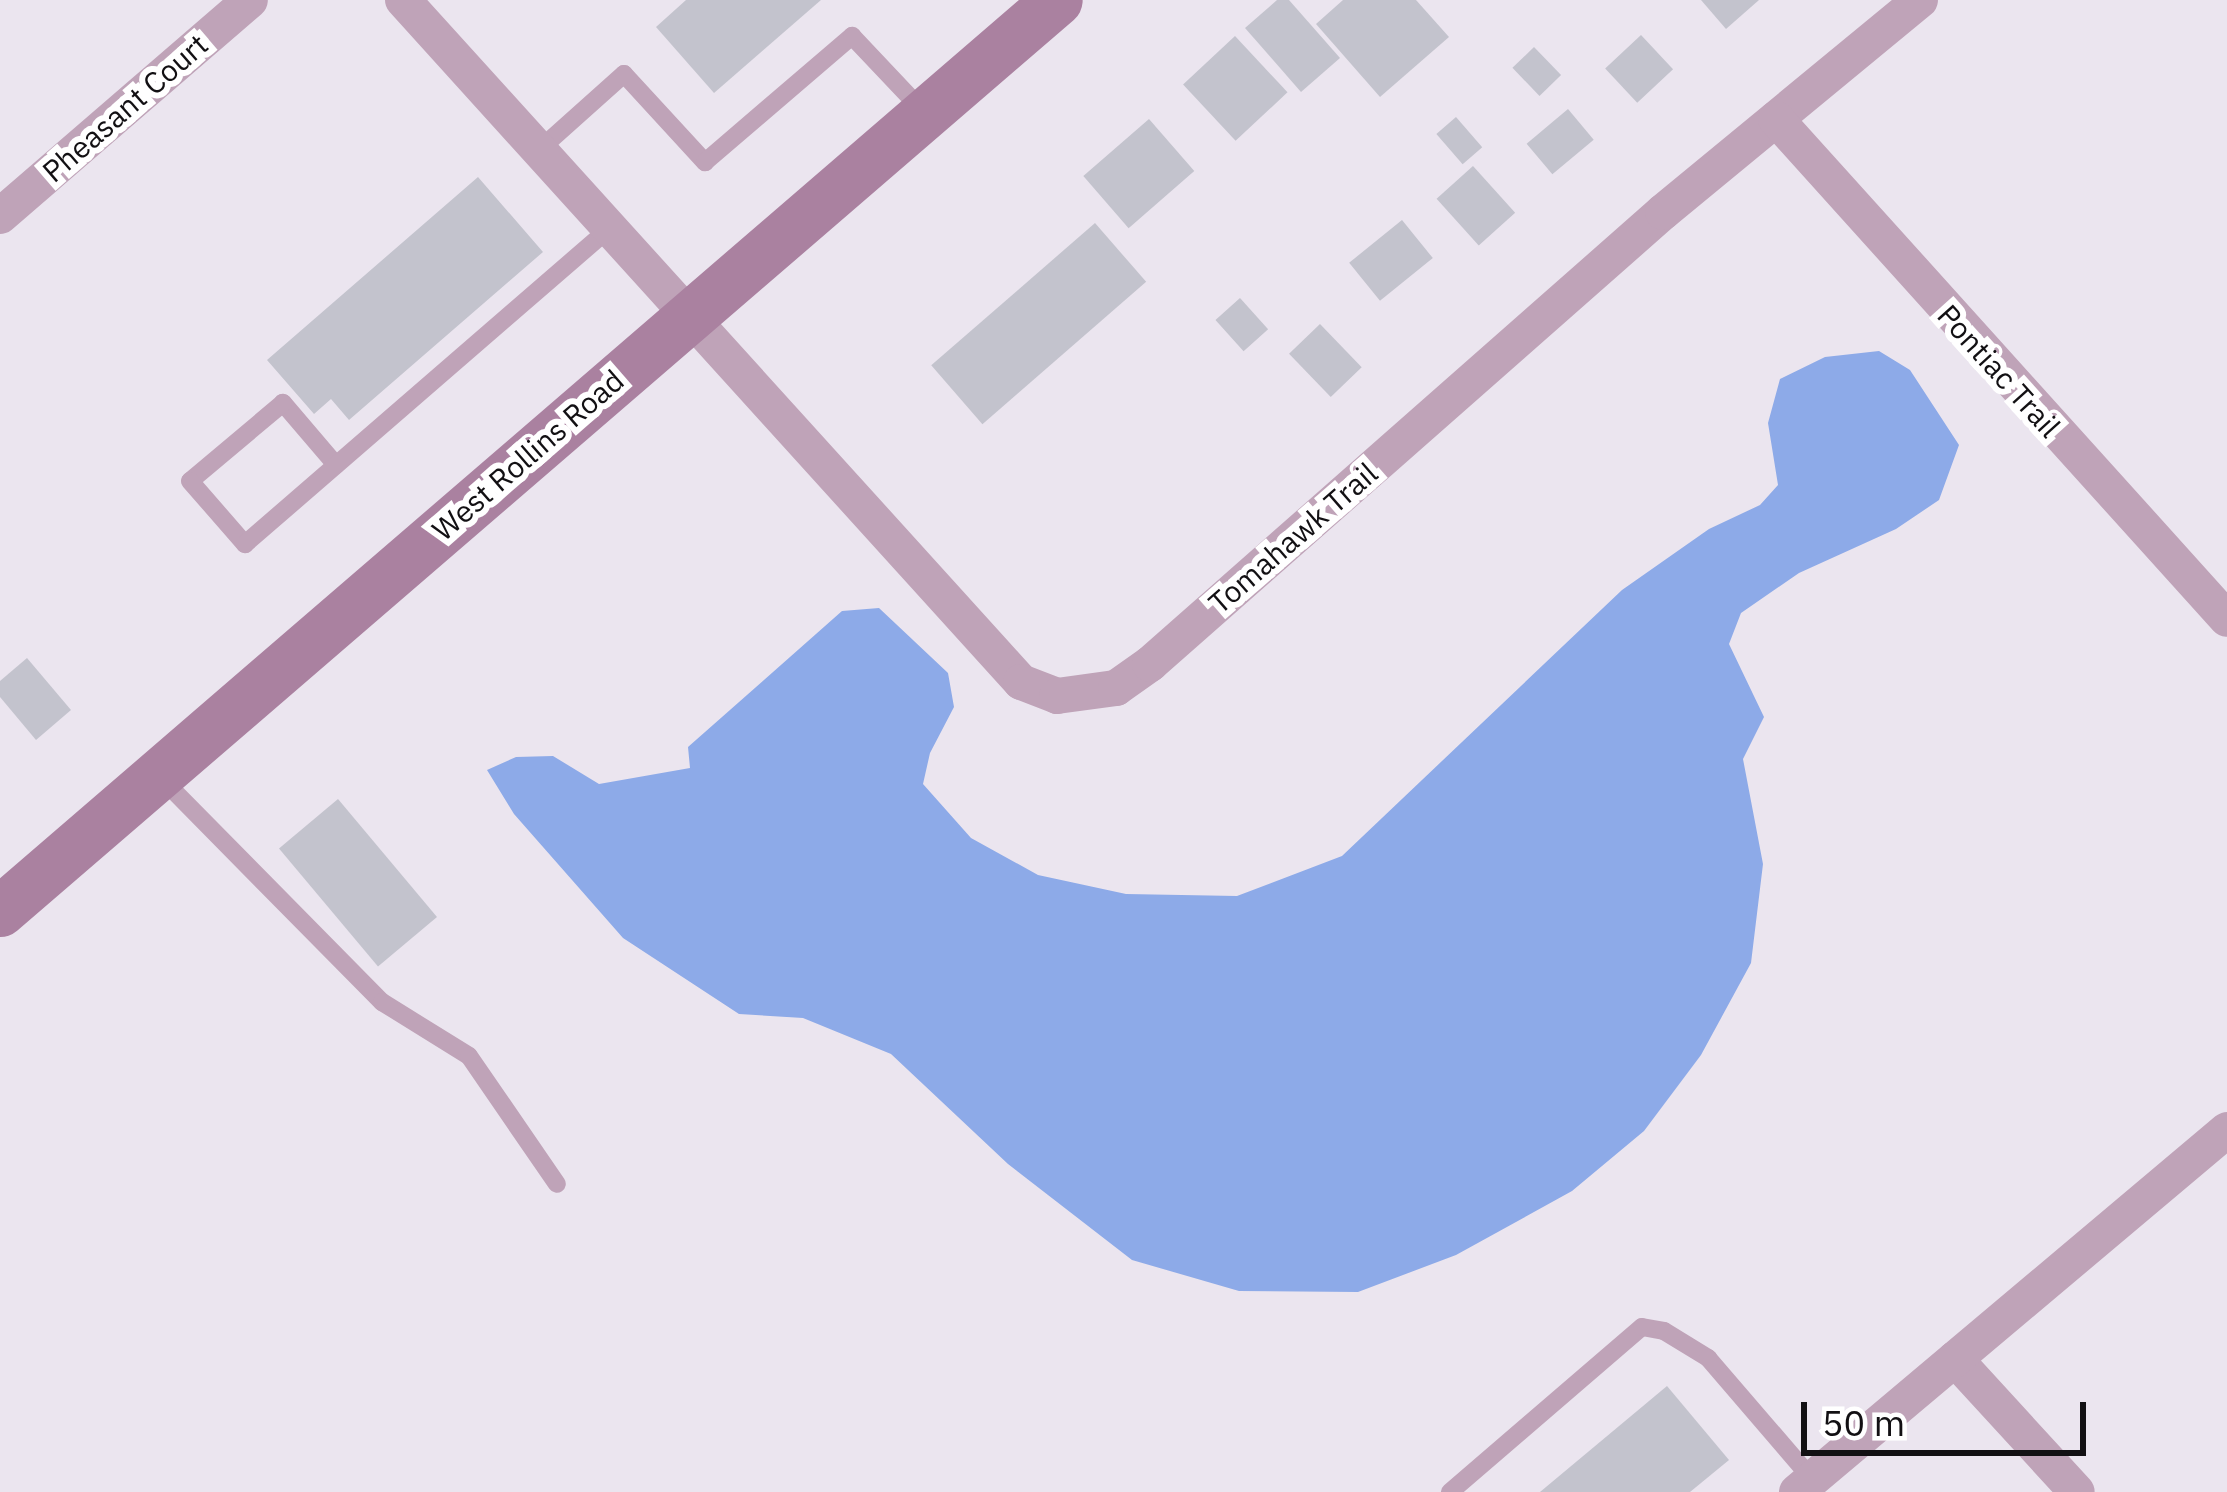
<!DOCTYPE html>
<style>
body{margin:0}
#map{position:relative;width:2227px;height:1492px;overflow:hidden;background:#ebe5ef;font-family:"IBM Plex Sans",sans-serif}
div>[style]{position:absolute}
.water>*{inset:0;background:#8daae8}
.building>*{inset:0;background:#c3c3cd;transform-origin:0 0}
.service>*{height:18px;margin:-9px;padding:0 9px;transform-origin:9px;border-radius:9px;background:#bfa3b8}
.minor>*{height:36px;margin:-18px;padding:0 18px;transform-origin:18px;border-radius:18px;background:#bfa3b8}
.secondary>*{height:51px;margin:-25.5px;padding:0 25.5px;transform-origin:25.5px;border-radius:25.5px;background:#aa81a0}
span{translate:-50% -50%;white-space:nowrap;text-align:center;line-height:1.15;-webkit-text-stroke:12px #fff;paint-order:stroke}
.street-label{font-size:30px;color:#121013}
.scale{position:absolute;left:1801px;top:1402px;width:285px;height:54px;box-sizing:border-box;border:6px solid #121013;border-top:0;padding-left:15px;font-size:36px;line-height:42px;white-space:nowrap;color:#121013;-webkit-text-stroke:9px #fff;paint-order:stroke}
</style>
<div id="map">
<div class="water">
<div style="clip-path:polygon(1879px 351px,1910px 370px,1959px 445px,1939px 500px,1896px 529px,1799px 573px,1741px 613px,1729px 644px,1764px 717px,1743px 759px,1763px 864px,1751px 963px,1701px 1055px,1644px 1131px,1572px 1191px,1456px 1255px,1358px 1292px,1239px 1291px,1132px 1260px,1008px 1164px,891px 1054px,803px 1018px,739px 1014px,623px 938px,514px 814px,487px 770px,516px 757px,553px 756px,599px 784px,690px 768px,688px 747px,842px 611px,879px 608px,948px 673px,954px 707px,930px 753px,923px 784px,971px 838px,1038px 875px,1126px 894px,1237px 896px,1342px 856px,1622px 590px,1709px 529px,1760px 505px,1778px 485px,1768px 423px,1780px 379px,1825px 357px)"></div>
</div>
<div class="building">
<div style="clip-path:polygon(686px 0,821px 0,714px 93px,656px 27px)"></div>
<div style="clip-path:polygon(1277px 0,1289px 0,1340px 58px,1301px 92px,1245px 28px)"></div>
<div style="clip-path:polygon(1343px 0,1416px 0,1449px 37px,1380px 97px,1316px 24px)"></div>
<div style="clip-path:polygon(1701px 0,1759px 0,1726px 29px)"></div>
<div style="left:1641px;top:35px;width:47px;height:49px;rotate:47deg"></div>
<div style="left:1235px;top:36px;width:77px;height:71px;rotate:47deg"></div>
<div style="left:1534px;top:47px;width:39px;height:30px;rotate:46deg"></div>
<div style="left:1568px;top:109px;width:40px;height:54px;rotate:50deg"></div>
<div style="left:1456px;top:117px;width:40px;height:26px;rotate:49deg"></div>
<div style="left:1149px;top:119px;width:69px;height:87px;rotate:49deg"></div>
<div style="left:1473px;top:166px;width:63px;height:49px;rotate:48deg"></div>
<div style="clip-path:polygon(478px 177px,543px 252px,349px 420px,331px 399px,314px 414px,267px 360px)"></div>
<div style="left:1402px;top:220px;width:49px;height:68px;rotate:51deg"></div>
<div style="left:1095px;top:223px;width:78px;height:217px;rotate:49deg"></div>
<div style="left:1240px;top:298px;width:42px;height:33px;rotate:48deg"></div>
<div style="left:1320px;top:324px;width:60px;height:43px;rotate:46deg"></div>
<div style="clip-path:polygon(27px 658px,71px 710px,36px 740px,0 697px,0 681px)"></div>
<div style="left:338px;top:799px;width:154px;height:77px;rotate:50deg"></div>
<div style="clip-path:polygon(1667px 1386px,1729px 1460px,1690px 1492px,1540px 1492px)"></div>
</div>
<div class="service">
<div style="left:539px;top:150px;width:114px;rotate:-41.8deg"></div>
<div style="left:624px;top:74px;width:120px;rotate:47.4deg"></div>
<div style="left:705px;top:162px;width:194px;rotate:-40.6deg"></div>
<div style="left:852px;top:36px;width:102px;rotate:46.6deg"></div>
<div style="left:336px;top:465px;width:82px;rotate:-130.5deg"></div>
<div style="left:283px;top:403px;width:121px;rotate:140deg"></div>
<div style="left:190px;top:481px;width:84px;rotate:48.9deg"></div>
<div style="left:245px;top:544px;width:483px;rotate:-40.9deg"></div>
<div style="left:161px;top:778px;width:315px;rotate:45.4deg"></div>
<div style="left:382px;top:1002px;width:102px;rotate:31.8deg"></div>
<div style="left:469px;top:1056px;width:155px;rotate:55.5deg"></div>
<div style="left:1450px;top:1492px;width:253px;rotate:-40.7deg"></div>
<div style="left:1642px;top:1327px;width:22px;rotate:10deg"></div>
<div style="left:1664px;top:1331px;width:52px;rotate:31.5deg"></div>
<div style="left:1708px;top:1358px;width:160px;rotate:49.3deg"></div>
</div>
<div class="minor">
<div style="left:403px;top:0;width:920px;rotate:47.82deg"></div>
<div style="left:1021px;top:682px;width:39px;rotate:21deg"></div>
<div style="left:1057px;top:696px;width:60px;rotate:-7.7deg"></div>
<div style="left:1116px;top:688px;width:42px;rotate:-35.2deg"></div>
<div style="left:1150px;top:664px;width:684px;rotate:-41.38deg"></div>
<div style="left:1663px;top:212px;width:333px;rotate:-39.5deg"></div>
<div style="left:1776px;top:119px;width:673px;rotate:47.95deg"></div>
<div style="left:0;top:216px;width:330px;rotate:-40.8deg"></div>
<div style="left:1955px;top:1359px;width:180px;rotate:47.5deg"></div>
<div style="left:1797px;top:1492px;width:562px;rotate:-40.09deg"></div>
</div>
<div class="secondary">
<div style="left:0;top:911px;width:1395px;rotate:-40.76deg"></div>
</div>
<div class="street-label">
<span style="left:125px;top:108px;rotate:-41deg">Pheasant Court</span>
<span style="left:1999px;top:371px;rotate:48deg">Pontiac Trail</span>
<span style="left:528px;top:455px;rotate:-41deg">West Rollins Road</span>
<span style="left:1293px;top:538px;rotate:-41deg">Tomahawk Trail</span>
</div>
<div class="scale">50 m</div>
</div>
